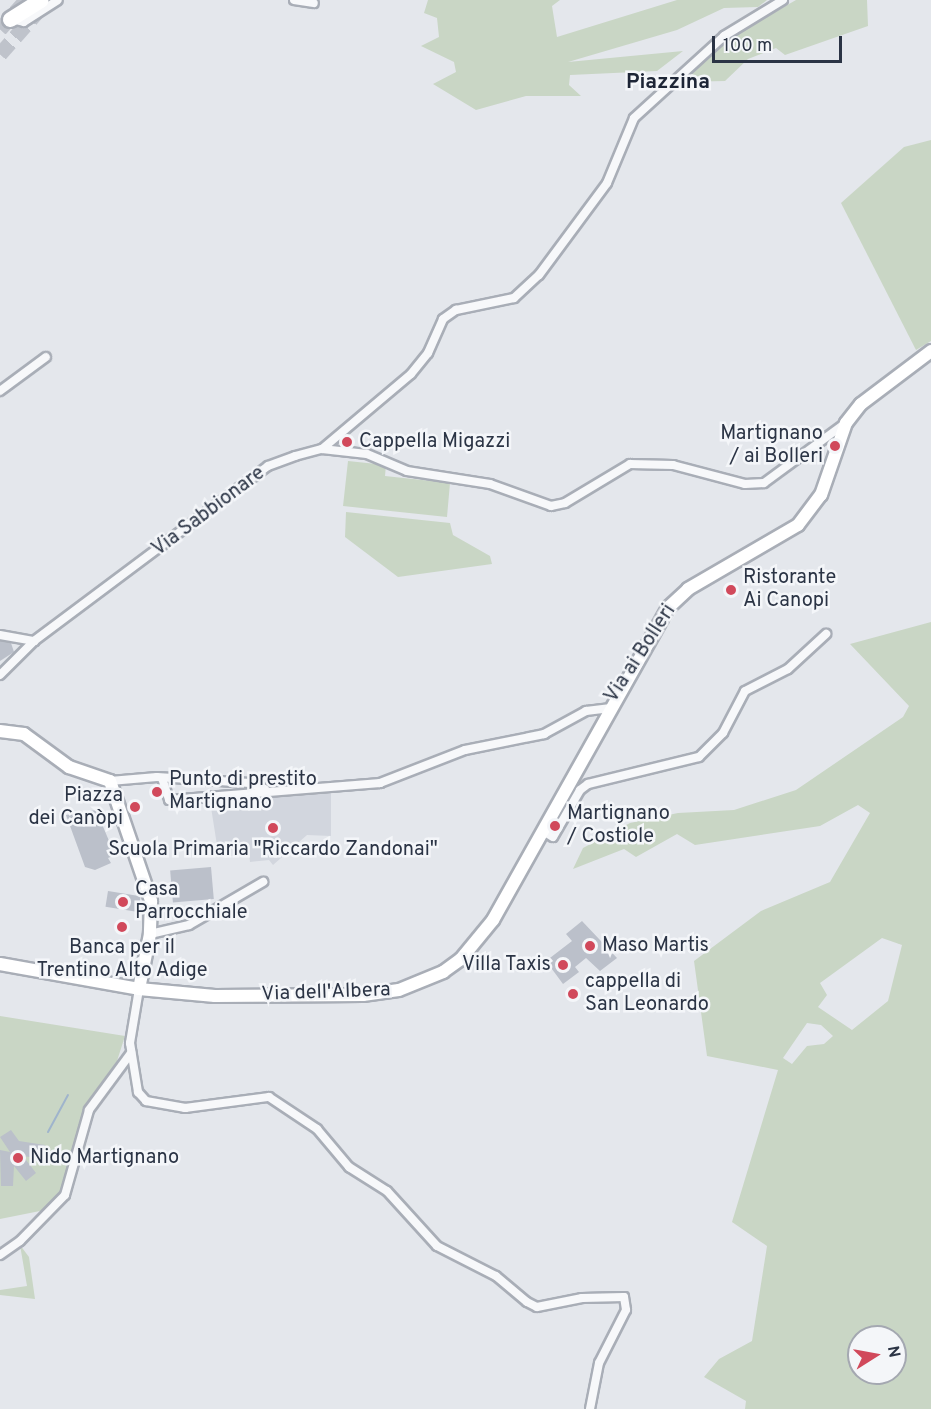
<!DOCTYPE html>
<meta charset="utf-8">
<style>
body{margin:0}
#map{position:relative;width:931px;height:1409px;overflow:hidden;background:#e4e7ec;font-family:Overpass,sans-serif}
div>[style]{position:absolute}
.built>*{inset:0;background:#d2d6de}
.green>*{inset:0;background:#c9d6c5}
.stream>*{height:2px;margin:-1px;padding:0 1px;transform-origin:1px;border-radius:1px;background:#9fb4cc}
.building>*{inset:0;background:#bbc0ca;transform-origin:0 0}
.highway-tunnel>*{height:15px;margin-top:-7.5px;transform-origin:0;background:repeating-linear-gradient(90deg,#bfc3cb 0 15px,transparent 0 23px)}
.roads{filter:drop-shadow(2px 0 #a9aeb7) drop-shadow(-2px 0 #a9aeb7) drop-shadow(0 2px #a9aeb7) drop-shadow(0 -2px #a9aeb7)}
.street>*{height:8px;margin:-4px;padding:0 4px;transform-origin:4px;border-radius:4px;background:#f7f8fa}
.secondary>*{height:12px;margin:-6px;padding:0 6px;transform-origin:6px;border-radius:6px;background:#fff}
.highway>*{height:15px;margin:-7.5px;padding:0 7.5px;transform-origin:7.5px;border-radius:7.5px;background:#fff}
.dots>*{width:16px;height:16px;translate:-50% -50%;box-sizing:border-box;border:3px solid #f4f6f9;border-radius:50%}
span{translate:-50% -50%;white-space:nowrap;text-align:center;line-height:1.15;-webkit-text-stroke:5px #f4f6f9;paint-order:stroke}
.poi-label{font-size:20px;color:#2b3445}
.right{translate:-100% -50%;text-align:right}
.left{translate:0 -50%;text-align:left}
.street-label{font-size:20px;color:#2b3445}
.neighbourhood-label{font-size:21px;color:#1d2536;font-weight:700}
.north{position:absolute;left:847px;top:1325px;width:60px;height:60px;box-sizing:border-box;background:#f4f6f9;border:2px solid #a4a8b1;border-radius:50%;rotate:79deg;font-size:16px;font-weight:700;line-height:24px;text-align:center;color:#2b3445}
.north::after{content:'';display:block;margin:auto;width:21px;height:27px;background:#d1495b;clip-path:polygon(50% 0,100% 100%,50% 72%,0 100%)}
.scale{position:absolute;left:712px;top:36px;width:130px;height:27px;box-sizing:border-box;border:3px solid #2b3445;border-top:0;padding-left:8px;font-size:18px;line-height:21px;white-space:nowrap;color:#2b3445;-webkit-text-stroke:4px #f4f6f9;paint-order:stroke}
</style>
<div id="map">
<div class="built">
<div style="clip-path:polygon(273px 793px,331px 793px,331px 836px,307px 835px,273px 865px,269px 860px,250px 862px,249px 853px,219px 858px,210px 801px)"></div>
</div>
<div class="green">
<div style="clip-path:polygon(428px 0,560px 0,552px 6px,557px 37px,677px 0,767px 0,758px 7px,724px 8px,677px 30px,568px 62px,683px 51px,657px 71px,570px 75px,569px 85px,581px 96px,526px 96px,476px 110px,433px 84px,456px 72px,454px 62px,421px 46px,439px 37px,437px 18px,424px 13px)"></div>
<div style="clip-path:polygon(796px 0,867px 0,868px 26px,785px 55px,776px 48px,748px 59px,725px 81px,678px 82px,726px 40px)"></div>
<div style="clip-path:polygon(931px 140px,931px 341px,916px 350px,841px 203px,904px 147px)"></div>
<div style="clip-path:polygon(348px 461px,386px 465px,385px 476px,450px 483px,447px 517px,343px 506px)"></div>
<div style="clip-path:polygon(346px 512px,450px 523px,453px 535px,490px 556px,492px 564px,398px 577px,345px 537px)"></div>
<div style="clip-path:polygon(evenodd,931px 622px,931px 1409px,745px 1409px,746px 1401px,704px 1377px,719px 1359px,752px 1341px,767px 1246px,732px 1222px,778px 1070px,707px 1056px,694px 961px,761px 911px,830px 882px,870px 813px,858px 805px,820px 826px,695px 845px,677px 834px,636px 857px,624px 849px,573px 869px,583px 848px,630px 823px,678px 813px,734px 810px,796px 790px,903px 717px,909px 706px,850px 644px,931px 622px,882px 938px,902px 945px,888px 1001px,852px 1030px,818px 1007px,827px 995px,820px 983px,882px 938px,931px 622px,807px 1023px,821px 1025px,833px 1036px,824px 1044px,807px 1046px,792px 1064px,783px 1058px,807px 1023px,931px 622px,859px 1337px,895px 1337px,895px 1373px,859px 1373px,859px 1337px)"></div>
<div style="clip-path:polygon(0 1016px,125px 1036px,117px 1061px,90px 1102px,66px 1185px,45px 1210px,0 1219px)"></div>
<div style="clip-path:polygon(20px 1245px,29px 1257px,35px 1299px,0 1295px,0 1290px,27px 1286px)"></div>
</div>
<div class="stream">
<div style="left:48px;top:1132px;width:42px;rotate:-61.6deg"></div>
</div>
<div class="building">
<div style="clip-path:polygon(0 641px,11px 643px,14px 652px,0 661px)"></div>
<div style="clip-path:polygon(96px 810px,115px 855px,108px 858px,111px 863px,95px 870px,85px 867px,66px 815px)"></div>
<div style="left:211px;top:867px;width:32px;height:41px;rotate:85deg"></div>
<div style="left:108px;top:891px;width:33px;height:16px;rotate:9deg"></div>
<div style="clip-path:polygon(582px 921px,617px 958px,600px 971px,586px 958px,575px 967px,579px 972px,563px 984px,546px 961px,572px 941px,566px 934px)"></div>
<div style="clip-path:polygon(11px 1130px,19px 1141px,45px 1145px,43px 1159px,23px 1156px,36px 1173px,26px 1181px,14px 1166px,13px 1186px,1px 1186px,0 1150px,10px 1152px,0 1137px)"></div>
</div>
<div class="highway-tunnel">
<div style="left:0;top:29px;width:39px;rotate:-48deg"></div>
<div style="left:0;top:54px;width:57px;rotate:-48.5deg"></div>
</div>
<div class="roads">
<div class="street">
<div style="left:294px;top:0;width:20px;rotate:9deg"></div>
<div style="left:11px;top:19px;width:13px;rotate:13deg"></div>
<div style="left:24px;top:22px;width:40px;rotate:-32.9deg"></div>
<div style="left:0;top:391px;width:57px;rotate:-36.5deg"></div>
<div style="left:322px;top:449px;width:116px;rotate:-40.1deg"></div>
<div style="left:411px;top:374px;width:27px;rotate:-51deg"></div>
<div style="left:428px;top:353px;width:37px;rotate:-66deg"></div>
<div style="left:443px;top:319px;width:16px;rotate:-35deg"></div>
<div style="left:456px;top:310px;width:59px;rotate:-11.7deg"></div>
<div style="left:514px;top:298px;width:34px;rotate:-43deg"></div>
<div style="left:539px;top:275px;width:114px;rotate:-53.5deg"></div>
<div style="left:607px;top:183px;width:70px;rotate:-67.4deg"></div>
<div style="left:634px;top:118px;width:122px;rotate:-42.3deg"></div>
<div style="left:724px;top:36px;width:69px;rotate:-31.4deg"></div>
<div style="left:0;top:635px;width:35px;rotate:10deg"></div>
<div style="left:0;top:675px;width:48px;rotate:-45deg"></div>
<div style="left:34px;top:641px;width:292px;rotate:-36.8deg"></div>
<div style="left:268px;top:466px;width:29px;rotate:-20deg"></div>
<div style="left:295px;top:456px;width:28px;rotate:-15deg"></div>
<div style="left:322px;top:449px;width:45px;rotate:6.3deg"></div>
<div style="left:367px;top:454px;width:43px;rotate:23deg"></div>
<div style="left:407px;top:471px;width:84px;rotate:8.9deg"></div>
<div style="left:490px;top:484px;width:65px;rotate:19.8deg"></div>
<div style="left:551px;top:506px;width:14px;rotate:-12deg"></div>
<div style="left:565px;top:503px;width:76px;rotate:-31deg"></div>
<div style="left:630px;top:464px;width:43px;rotate:1.3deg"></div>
<div style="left:673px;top:465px;width:74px;rotate:14.8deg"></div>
<div style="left:745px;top:484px;width:19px;rotate:-3deg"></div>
<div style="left:764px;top:483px;width:98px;rotate:-36.3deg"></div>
<div style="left:162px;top:778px;width:23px;rotate:72deg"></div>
<div style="left:169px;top:800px;width:212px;rotate:-4.6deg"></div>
<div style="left:380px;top:783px;width:91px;rotate:-21.2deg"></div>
<div style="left:465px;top:750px;width:81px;rotate:-11.4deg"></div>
<div style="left:544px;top:734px;width:48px;rotate:-28.7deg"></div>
<div style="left:586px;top:711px;width:25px;rotate:-7deg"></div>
<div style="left:110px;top:781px;width:47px;rotate:-4.9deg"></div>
<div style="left:157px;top:777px;width:93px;rotate:3.7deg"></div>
<div style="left:250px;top:783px;width:16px;rotate:22deg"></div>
<div style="left:545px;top:832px;width:9px;rotate:32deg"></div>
<div style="left:553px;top:837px;width:54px;rotate:-60.1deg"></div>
<div style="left:580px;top:790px;width:10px;rotate:-37deg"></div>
<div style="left:588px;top:784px;width:114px;rotate:-13.7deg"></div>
<div style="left:699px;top:757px;width:34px;rotate:-45deg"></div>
<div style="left:723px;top:733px;width:47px;rotate:-62.4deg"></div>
<div style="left:745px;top:691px;width:48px;rotate:-27.1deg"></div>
<div style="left:788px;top:669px;width:52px;rotate:-42.6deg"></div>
<div style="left:150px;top:934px;width:40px;rotate:-13deg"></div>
<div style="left:189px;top:925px;width:86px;rotate:-30.2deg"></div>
<div style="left:139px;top:989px;width:55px;rotate:99.5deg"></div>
<div style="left:130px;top:1043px;width:50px;rotate:80.7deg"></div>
<div style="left:138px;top:1092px;width:12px;rotate:48deg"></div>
<div style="left:146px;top:1101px;width:40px;rotate:10deg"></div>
<div style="left:185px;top:1108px;width:85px;rotate:-7.5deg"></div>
<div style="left:269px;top:1097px;width:58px;rotate:33.7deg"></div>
<div style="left:317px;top:1129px;width:50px;rotate:49.9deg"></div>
<div style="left:349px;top:1167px;width:45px;rotate:32.3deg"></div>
<div style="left:387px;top:1191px;width:74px;rotate:47.7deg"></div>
<div style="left:437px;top:1246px;width:66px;rotate:27deg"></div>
<div style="left:496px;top:1276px;width:40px;rotate:40deg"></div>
<div style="left:527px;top:1302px;width:11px;rotate:27deg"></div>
<div style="left:537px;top:1307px;width:46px;rotate:-11.3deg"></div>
<div style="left:582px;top:1298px;width:42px;rotate:-1.4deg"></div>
<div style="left:624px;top:1297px;width:13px;rotate:81deg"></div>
<div style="left:626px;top:1310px;width:59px;rotate:117deg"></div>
<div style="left:599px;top:1363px;width:47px;rotate:101.1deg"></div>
<div style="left:0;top:1255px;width:24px;rotate:-35deg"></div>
<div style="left:20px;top:1241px;width:64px;rotate:-45.6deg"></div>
<div style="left:65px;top:1195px;width:88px;rotate:-74.2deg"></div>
<div style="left:89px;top:1110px;width:71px;rotate:-53.6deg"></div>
</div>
<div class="secondary">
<div style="left:0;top:731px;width:24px;rotate:7deg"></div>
<div style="left:24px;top:734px;width:56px;rotate:36.3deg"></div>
<div style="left:69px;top:767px;width:43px;rotate:18.9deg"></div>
<div style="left:110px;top:781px;width:127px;rotate:71.1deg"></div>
<div style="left:151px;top:901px;width:33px;rotate:92deg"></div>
<div style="left:150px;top:934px;width:56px;rotate:101.3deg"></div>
<div style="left:0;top:964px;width:141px;rotate:10.2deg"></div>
<div style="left:139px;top:989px;width:76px;rotate:5.3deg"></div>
<div style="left:215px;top:996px;width:148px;rotate:-0.4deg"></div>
<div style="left:363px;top:995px;width:36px;rotate:-8deg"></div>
<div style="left:399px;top:990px;width:48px;rotate:-22.2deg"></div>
<div style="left:443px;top:972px;width:22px;rotate:-36deg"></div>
<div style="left:461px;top:959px;width:50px;rotate:-50.6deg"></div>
<div style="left:493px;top:920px;width:359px;rotate:-60.7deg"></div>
<div style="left:669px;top:607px;width:26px;rotate:-43deg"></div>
<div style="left:688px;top:589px;width:127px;rotate:-30.2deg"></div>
<div style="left:798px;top:525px;width:38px;rotate:-53deg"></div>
<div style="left:821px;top:495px;width:76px;rotate:-70.9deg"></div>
<div style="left:846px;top:423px;width:24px;rotate:-52deg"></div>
<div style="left:861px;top:404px;width:88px;rotate:-37.1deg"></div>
</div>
<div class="highway">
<div style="left:10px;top:19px;width:36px;rotate:-32deg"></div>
</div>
</div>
<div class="dots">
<div style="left:347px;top:442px;background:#d1495b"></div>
<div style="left:835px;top:446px;background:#d1495b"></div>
<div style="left:731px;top:590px;background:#d1495b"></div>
<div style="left:157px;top:792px;background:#d1495b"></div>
<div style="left:135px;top:807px;background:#d1495b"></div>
<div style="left:555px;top:826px;background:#d1495b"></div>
<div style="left:273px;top:828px;background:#d1495b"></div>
<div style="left:123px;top:902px;background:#d1495b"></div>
<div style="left:122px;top:927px;background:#d1495b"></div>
<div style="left:590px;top:946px;background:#d1495b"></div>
<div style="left:563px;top:965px;background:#d1495b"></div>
<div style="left:573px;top:994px;background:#d1495b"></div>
<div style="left:18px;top:1158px;background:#d1495b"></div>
</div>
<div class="poi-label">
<span class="right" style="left:823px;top:446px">Martignano<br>/ ai Bolleri</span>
<span class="left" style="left:359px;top:442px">Cappella Migazzi</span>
<span class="left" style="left:743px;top:590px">Ristorante<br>Ai Canopi</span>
<span class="left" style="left:169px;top:792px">Punto di prestito<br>Martignano</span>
<span class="right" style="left:123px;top:808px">Piazza<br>dei Canòpi</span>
<span class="left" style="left:567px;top:826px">Martignano<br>/ Costiole</span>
<span style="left:273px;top:850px">Scuola Primaria "Riccardo Zandonai"</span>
<span class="left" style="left:135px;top:902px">Casa<br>Parrocchiale</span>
<span class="left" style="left:602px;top:946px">Maso Martis</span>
<span style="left:122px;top:960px">Banca per il<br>Trentino Alto Adige</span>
<span class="right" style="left:551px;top:965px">Villa Taxis</span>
<span class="left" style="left:585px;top:994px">cappella di<br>San Leonardo</span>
<span class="left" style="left:30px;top:1158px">Nido Martignano</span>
</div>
<div class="street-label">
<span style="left:209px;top:512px;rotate:-37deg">Via Sabbionare</span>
<span style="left:641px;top:654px;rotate:-57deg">Via ai Bolleri</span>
<span style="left:326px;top:993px;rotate:-2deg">Via dell'Albera</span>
</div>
<div class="neighbourhood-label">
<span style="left:668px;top:83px">Piazzina</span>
</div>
<div class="north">N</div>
<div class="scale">100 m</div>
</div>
